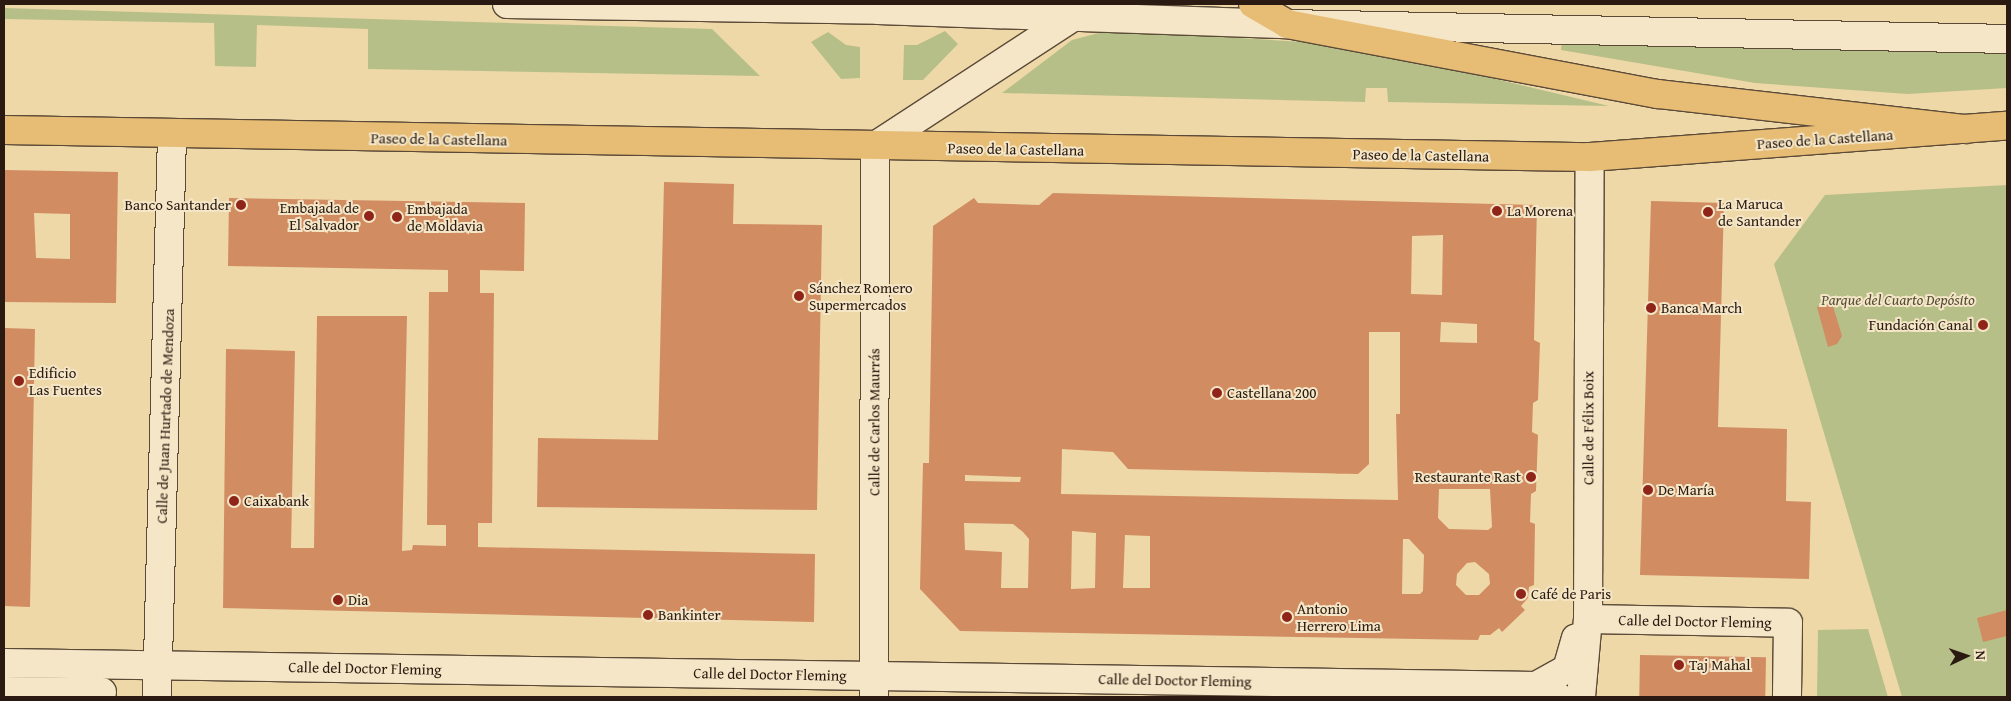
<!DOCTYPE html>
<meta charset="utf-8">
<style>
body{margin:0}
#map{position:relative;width:2011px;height:701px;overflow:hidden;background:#eed8a8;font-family:"Gentium Book Plus",serif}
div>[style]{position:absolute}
.green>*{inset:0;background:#b7bf89}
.building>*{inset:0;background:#d18c62;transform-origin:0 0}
.roads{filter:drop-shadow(1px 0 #5b4a38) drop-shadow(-1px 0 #5b4a38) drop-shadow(0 1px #5b4a38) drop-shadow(0 -1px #5b4a38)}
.minor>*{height:28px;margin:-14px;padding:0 14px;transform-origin:14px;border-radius:14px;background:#f4e6c6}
.major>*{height:28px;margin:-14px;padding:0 14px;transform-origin:14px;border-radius:14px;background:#e7bc74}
.highway>*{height:28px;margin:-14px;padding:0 14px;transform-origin:14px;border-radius:14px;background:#e7bc74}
.dots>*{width:14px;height:14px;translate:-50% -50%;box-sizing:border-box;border:2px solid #f4e6c6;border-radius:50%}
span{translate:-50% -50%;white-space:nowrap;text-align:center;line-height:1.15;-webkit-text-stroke:4px #f4e6c6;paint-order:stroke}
.street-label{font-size:15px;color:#2a1a12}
.poi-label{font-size:15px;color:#2a1a12}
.left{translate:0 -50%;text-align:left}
.right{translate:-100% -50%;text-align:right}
.park-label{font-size:15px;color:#544c36;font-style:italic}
.frame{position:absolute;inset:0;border:5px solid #2a1a12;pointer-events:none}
.north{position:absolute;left:1941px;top:631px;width:50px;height:50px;-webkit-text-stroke:4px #f4e6c6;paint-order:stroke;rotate:87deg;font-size:14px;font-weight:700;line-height:20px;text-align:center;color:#2a1a12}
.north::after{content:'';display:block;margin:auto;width:18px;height:22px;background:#2a1a12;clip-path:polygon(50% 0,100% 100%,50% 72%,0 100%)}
</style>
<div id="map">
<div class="green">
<div style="clip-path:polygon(4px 8px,712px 29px,760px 76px,368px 69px,368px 29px,257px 25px,256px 67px,215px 66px,214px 23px,4px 19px)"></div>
<div style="clip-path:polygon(1110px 30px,1353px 45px,1609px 106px,1388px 102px,1387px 88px,1366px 88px,1365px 102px,1002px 93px,1072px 40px)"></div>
<div style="clip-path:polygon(945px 31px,958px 44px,923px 80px,903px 80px,904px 45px,917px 45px)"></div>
<div style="clip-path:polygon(828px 32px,846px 45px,860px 47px,860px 78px,841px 79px,811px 42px)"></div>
<div style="clip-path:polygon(1562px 39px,2007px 50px,2007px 88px,1908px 94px,1755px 83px,1561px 50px)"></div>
<div style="clip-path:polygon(2007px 185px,2007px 697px,1902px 697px,1774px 264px,1825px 195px)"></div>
<div style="clip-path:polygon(1868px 629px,1888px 697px,1817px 697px,1818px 630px)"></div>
</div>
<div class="building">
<div style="clip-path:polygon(evenodd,4px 170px,118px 172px,116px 303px,4px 302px,4px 170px,34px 213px,70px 214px,70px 259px,36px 258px,34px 213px)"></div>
<div style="clip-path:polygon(664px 182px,734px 184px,733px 224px,822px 225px,817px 510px,537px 507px,538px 438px,658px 440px)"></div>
<div style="clip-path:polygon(evenodd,1053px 193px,1537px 205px,1534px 340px,1540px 343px,1538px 400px,1533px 403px,1532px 432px,1538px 435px,1536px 491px,1531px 494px,1530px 522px,1535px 524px,1534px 585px,1529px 587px,1528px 598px,1521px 606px,1525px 610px,1502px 632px,1499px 628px,1490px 635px,1480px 635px,1478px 640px,960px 631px,920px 589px,923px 463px,929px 463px,933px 226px,974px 198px,978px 203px,1039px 205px,1053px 193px,1443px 235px,1442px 295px,1411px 294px,1412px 236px,1443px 235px,1053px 193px,1441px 322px,1477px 324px,1477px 343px,1440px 342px,1441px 322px,1053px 193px,1369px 332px,1400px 332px,1400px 414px,1396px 414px,1398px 500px,1061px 494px,1062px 449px,1113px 452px,1128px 469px,1358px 474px,1369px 464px,1369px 332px,1053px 193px,965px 475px,1021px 477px,1020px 482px,965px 481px,965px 475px,1053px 193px,1439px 489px,1490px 489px,1492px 527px,1488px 530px,1449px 529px,1438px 518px,1439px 489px,1053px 193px,964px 523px,1013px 524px,1023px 532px,1029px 539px,1028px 588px,1001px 588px,1002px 552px,965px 550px,964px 523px,1053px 193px,1072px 531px,1096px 533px,1095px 588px,1071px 589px,1072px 531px,1053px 193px,1125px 535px,1150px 536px,1150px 588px,1123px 588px,1125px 535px,1053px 193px,1403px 539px,1409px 539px,1424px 555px,1423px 591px,1420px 594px,1402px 594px,1403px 539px,1053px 193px,1475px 562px,1489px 574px,1490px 584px,1479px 595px,1466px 595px,1456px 585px,1457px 574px,1467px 563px,1475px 562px)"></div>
<div style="clip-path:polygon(229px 198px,525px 203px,524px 271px,480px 270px,480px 293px,494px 293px,492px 523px,478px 523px,478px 547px,815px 554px,814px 622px,223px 608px,226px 349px,295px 351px,291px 548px,314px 548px,317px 316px,407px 316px,402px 551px,412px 550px,413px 545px,446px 546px,446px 525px,427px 525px,429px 292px,448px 292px,448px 270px,228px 266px)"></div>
<div style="clip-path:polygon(1651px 201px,1724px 203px,1718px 427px,1787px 429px,1786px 501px,1811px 502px,1809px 579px,1640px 575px)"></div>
<div style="clip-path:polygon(1832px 303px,1842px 336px,1837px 344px,1828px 347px,1817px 307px)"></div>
<div style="clip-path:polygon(4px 328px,35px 329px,30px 607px,4px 606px)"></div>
<div style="clip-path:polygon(2007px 610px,2007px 636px,1983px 642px,1977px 618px)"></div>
<div style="left:1640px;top:655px;width:126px;height:42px;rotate:1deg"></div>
</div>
<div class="roads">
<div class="minor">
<div style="left:507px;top:4px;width:371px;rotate:0.9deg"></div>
<div style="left:878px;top:10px;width:409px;rotate:2deg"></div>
<div style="left:1287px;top:24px;width:720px;rotate:1.19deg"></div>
<div style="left:1588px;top:619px;width:200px;rotate:1.1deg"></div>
<div style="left:1788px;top:623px;width:74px;rotate:90.8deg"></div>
<div style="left:4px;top:663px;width:1532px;rotate:0.86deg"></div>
<div style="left:1536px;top:686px;width:25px;rotate:26deg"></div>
<div style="left:1536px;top:686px;width:35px;rotate:-29deg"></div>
<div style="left:1567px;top:669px;width:32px;rotate:-74deg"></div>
<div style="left:4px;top:691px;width:98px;rotate:0.6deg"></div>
<div style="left:157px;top:697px;width:563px;rotate:-88.47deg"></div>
<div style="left:874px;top:697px;width:551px;rotate:-89.9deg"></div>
<div style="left:875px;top:146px;width:240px;rotate:-33.1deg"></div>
<div style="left:1581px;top:697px;width:78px;rotate:-84.9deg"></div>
<div style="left:1588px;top:619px;width:462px;rotate:-89.8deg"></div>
</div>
<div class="major">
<div style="left:4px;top:130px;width:1586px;rotate:0.98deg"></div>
<div style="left:1590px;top:157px;width:418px;rotate:-4.3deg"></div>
</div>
<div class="highway">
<div style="left:1253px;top:4px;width:39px;rotate:30deg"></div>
<div style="left:1287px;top:24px;width:378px;rotate:10.7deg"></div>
<div style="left:1658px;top:94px;width:309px;rotate:6.5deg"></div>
</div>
</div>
<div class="dots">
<div style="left:241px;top:205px;background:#8f2418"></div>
<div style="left:1497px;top:211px;background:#8f2418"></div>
<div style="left:1708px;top:212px;background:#8f2418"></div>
<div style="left:369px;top:216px;background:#8f2418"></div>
<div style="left:397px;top:217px;background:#8f2418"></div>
<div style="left:799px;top:296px;background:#8f2418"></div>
<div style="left:1651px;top:308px;background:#8f2418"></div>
<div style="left:1983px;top:325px;background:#8f2418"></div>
<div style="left:19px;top:381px;background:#8f2418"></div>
<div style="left:1217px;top:393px;background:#8f2418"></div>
<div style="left:1531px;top:477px;background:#8f2418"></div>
<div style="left:1648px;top:490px;background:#8f2418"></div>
<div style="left:234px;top:501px;background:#8f2418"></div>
<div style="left:1521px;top:594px;background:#8f2418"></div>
<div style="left:338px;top:600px;background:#8f2418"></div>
<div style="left:648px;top:615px;background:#8f2418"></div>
<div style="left:1287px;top:617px;background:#8f2418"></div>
<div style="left:1679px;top:665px;background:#8f2418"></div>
</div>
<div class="street-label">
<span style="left:439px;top:139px;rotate:1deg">Paseo de la Castellana</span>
<span style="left:1825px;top:139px;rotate:-4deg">Paseo de la Castellana</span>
<span style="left:1016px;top:149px;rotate:1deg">Paseo de la Castellana</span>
<span style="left:1421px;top:155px;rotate:1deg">Paseo de la Castellana</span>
<span style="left:165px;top:416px;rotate:-88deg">Calle de Juan Hurtado de Mendoza</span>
<span style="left:874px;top:422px;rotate:-90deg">Calle de Carlos Maurrás</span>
<span style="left:1588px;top:428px;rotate:-90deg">Calle de Félix Boix</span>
<span style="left:1695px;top:621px;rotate:1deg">Calle del Doctor Fleming</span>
<span style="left:365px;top:668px;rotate:1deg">Calle del Doctor Fleming</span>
<span style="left:770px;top:674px;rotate:1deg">Calle del Doctor Fleming</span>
<span style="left:1175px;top:680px;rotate:1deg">Calle del Doctor Fleming</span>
</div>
<div class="poi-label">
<span class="left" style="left:1718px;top:212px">La Maruca<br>de Santander</span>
<span class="right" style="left:231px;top:205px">Banco Santander</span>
<span class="right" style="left:359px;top:216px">Embajada de<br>El Salvador</span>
<span class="left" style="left:407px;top:217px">Embajada<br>de Moldavia</span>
<span class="left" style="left:1507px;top:211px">La Morena</span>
<span class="left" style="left:809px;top:296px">Sánchez Romero<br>Supermercados</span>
<span class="left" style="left:1661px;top:308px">Banca March</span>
<span class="right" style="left:1973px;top:325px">Fundación Canal</span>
<span class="left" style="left:29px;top:381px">Edificio<br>Las Fuentes</span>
<span class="left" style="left:1227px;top:393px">Castellana 200</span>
<span class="right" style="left:1521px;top:477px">Restaurante Rast</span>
<span class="left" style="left:1658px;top:490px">De María</span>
<span class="left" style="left:244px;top:501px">Caixabank</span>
<span class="left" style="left:1531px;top:594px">Café de Paris</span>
<span class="left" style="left:348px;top:600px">Dia</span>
<span class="left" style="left:1297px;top:617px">Antonio<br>Herrero Lima</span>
<span class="left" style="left:658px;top:615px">Bankinter</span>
<span class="left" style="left:1689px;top:665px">Taj Mahal</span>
</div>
<div class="park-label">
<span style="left:1898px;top:300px">Parque del Cuarto Depósito</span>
</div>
<div class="frame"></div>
<div class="north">N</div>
</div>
